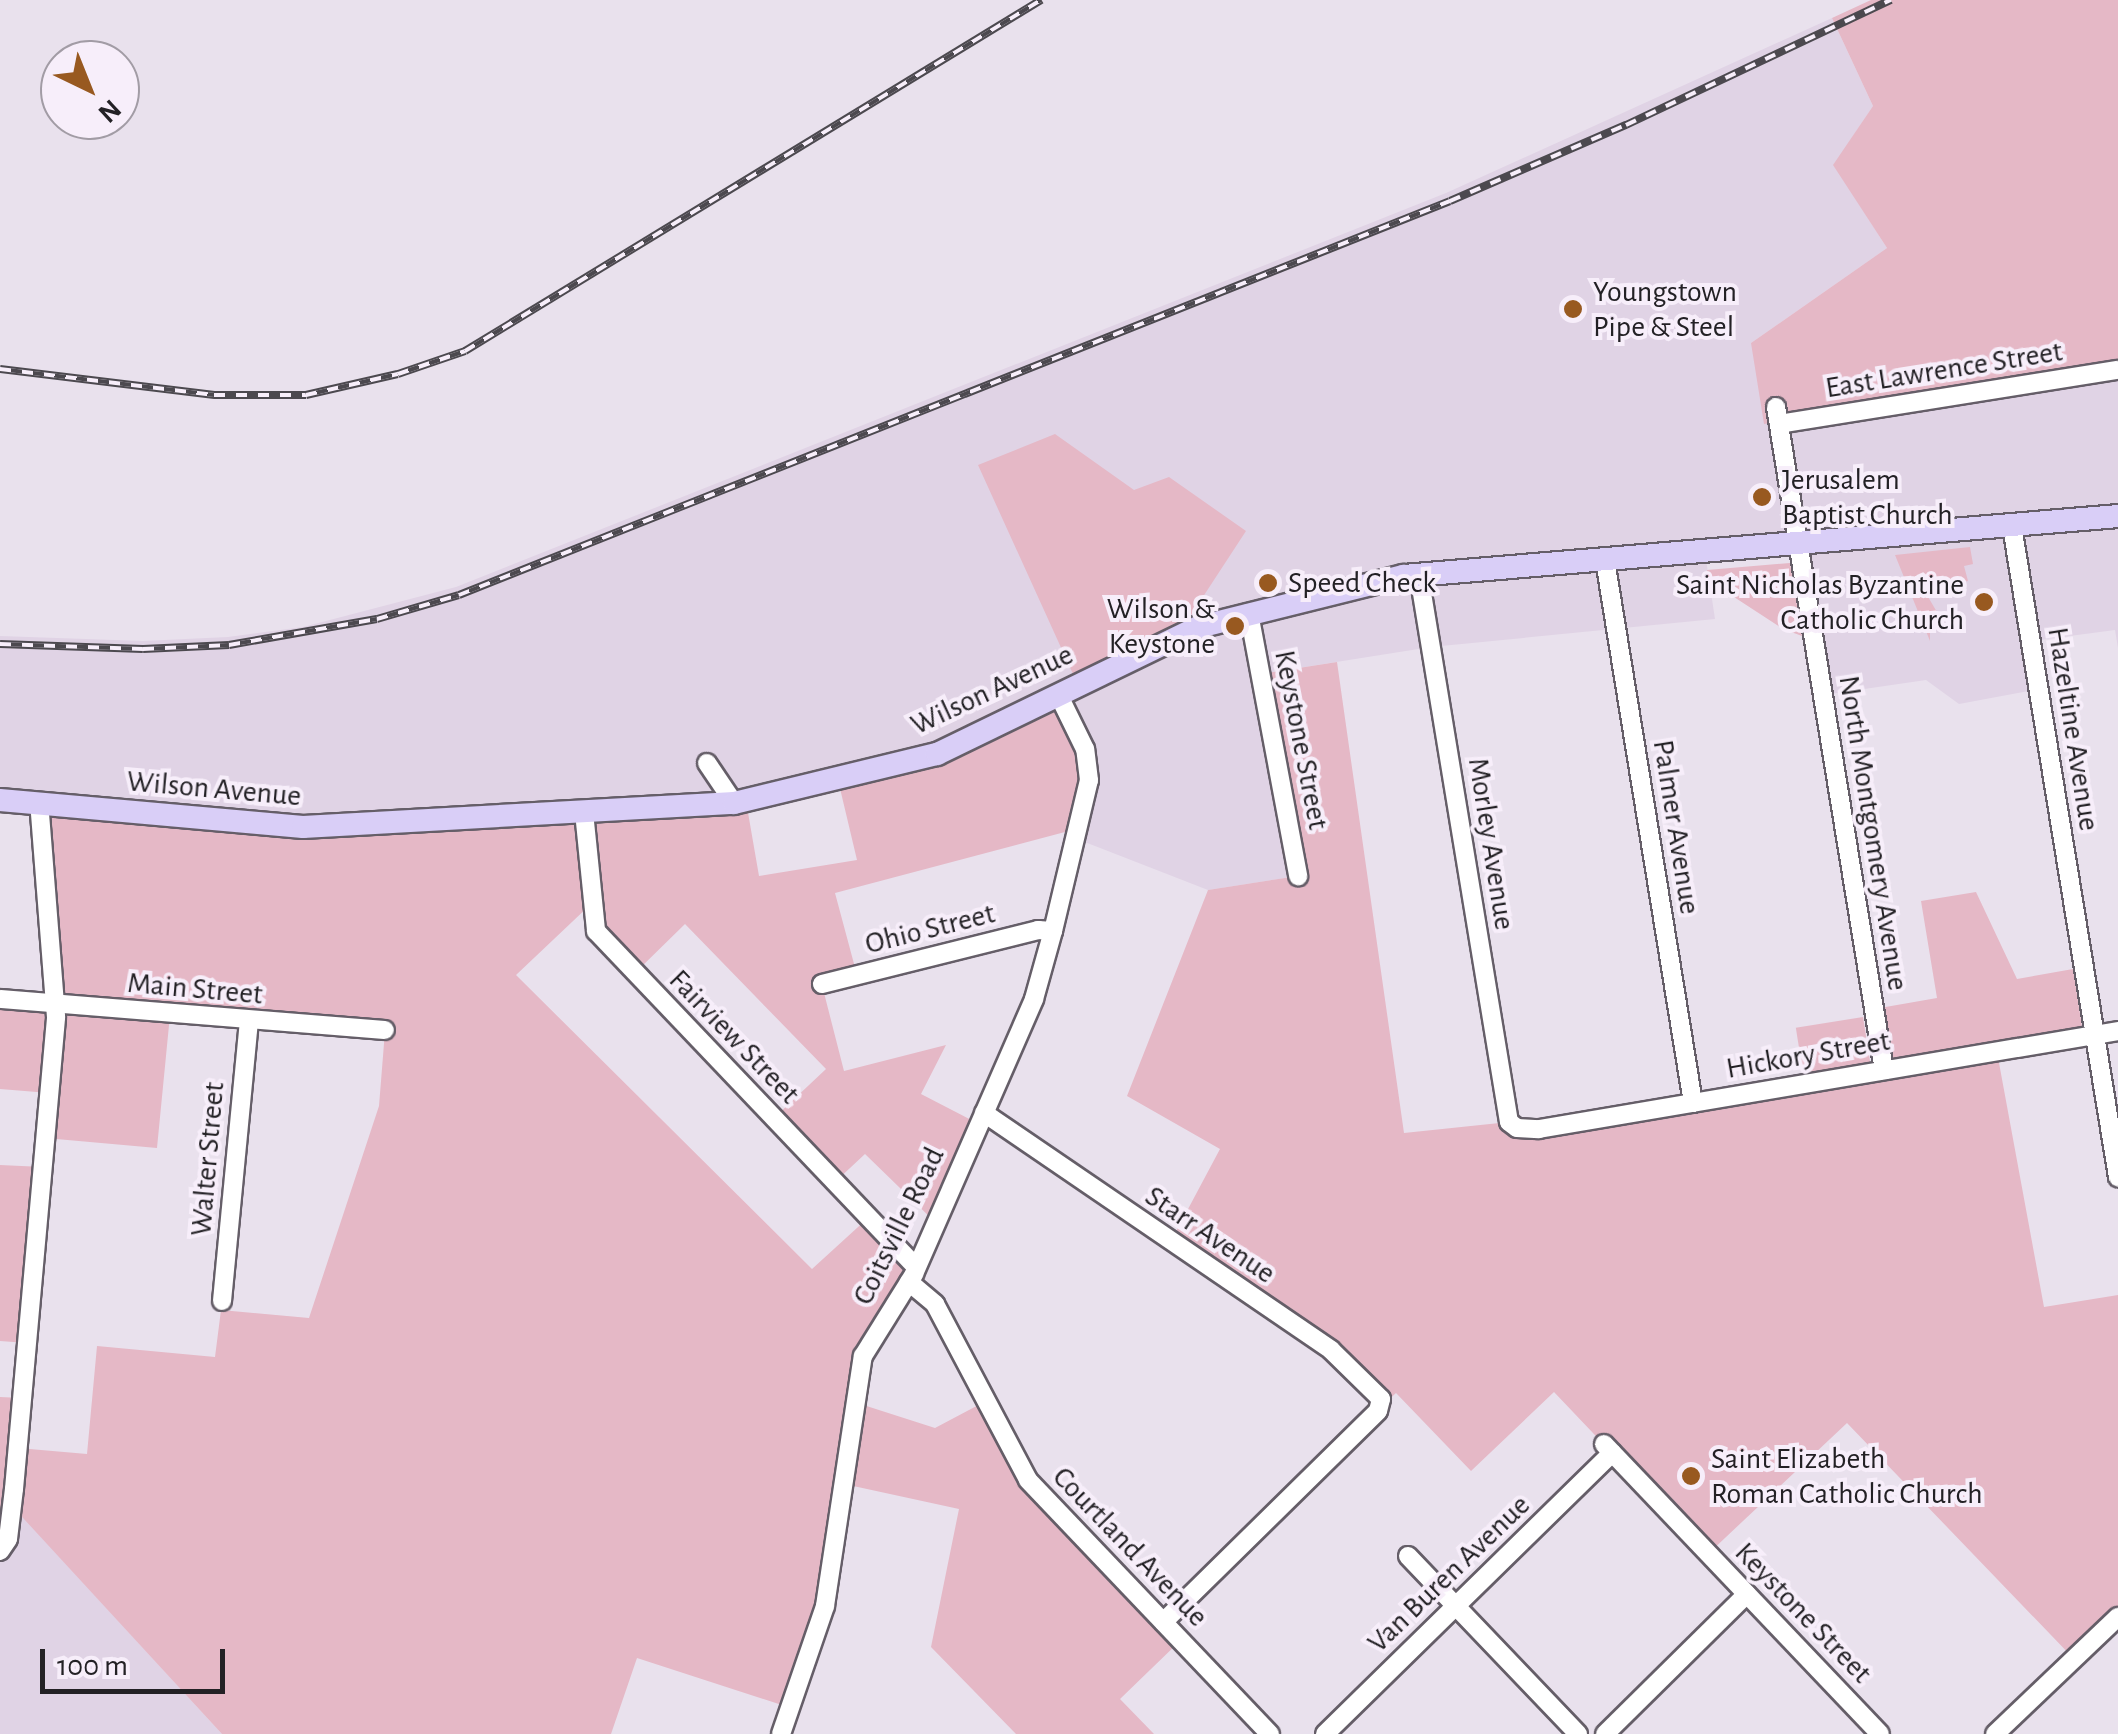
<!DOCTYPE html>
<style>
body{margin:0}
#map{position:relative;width:2118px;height:1734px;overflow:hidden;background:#e9e1ed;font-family:"Alegreya Sans",sans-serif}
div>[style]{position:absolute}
.built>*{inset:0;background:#e0d3e5}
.green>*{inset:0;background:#e5b8c6;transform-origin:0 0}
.roads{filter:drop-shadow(2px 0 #655e68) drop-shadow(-2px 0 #655e68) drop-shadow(0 2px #655e68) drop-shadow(0 -2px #655e68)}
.minor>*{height:18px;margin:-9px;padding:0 9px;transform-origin:9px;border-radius:9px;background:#fff}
.major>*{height:22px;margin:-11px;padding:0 11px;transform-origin:11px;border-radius:11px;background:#d9cef7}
.rail>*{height:8px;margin-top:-4px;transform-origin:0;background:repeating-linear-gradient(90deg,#f7eefa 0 11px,#4c494f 0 22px);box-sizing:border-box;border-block:2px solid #4c494f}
.dots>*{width:28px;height:28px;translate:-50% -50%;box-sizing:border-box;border:5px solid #f7eefa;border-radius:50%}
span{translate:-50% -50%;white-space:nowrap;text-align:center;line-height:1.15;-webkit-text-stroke:8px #f7eefa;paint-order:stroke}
.poi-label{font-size:30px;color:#232125}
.left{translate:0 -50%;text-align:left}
.right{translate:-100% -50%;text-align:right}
.street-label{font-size:30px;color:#232125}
.north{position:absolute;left:40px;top:40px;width:100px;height:100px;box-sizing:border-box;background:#f7eefa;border:2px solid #a29ca5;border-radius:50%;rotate:137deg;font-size:28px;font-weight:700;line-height:40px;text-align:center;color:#232125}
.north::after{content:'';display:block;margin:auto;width:35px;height:45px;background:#985920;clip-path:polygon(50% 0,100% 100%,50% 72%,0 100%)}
.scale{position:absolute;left:40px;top:1649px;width:185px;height:45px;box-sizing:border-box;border:5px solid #232125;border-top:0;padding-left:12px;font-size:30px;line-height:35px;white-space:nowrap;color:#232125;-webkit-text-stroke:8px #f7eefa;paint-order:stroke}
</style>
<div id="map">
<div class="built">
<div style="clip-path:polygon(1832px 18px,1873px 106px,1834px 165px,1887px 248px,1751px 343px,2118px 370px,2118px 648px,2115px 630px,2032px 641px,2039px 689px,1959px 704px,1926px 680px,1823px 695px,1798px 545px,1705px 553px,1715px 619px,1431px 647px,1261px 674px,1298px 876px,1208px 890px,1077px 839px,1086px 805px,955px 746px,801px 789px,376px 825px,0 800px,0 636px,143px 641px,228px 637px,303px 627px,456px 587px,1446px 193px)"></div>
<div style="clip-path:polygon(12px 1505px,222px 1734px,0 1734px,0 1551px)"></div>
</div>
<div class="green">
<div style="clip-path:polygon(1871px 0,2118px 0,2118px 370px,1764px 424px,1751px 343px,1887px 248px,1833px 165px,1873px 106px,1832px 18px)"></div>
<div style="clip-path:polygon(1055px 434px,1134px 490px,1169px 477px,1246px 531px,1178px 635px,1078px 685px,978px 465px)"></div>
<div style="clip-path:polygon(1970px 547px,1973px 564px,1964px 566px,1968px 581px,1948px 585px,1945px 580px,1924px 590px,1944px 624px,1930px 630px,1930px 641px,1895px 555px)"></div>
<div style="clip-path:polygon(1790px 563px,1802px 636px,1783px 629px,1734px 597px,1711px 594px,1707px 570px)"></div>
<div style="clip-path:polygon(1337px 662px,1404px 1133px,1509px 1122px,1517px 1128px,1884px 1070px,1874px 1009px,1937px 998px,1921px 901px,1976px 892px,2017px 979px,2073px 969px,2083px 1033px,1997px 1052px,2044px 1307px,2118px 1295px,2118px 1617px,2074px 1659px,1847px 1423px,1708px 1554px,1554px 1392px,1471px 1471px,1396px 1393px,1382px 1406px,1343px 1360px,1171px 1241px,1220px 1149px,1127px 1096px,1208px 890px,1298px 876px,1260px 674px)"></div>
<div style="clip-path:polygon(1059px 696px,1085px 749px,1080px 828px,835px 893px,857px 975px,822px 985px,844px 1071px,946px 1045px,921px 1094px,979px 1124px,936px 1223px,865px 1154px,835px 1182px,774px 1118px,826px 1069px,685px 924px,635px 973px,596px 931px,591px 904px,516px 975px,812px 1269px,869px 1217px,916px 1267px,870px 1343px,854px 1402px,935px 1428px,986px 1401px,1028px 1480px,1181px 1640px,1120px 1699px,1154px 1734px,1016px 1734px,931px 1647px,959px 1509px,844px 1484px,831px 1577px,791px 1708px,637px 1658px,611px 1734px,222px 1734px,12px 1506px,0 1551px,0 1397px,22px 1398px,18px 1448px,87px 1454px,97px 1346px,215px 1357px,221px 1310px,309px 1318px,379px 1106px,385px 1031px,170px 1015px,157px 1148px,45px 1138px,49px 1093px,0 1089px,0 1002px,56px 1004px,39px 803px,239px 822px,746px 801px,759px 876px,857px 860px,838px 780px)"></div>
<div style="left:1863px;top:1017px;width:52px;height:68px;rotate:81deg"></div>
<div style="clip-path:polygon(0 1165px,43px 1167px,27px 1343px,0 1341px)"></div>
</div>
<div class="roads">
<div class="minor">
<div style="left:1776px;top:407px;width:672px;rotate:80.75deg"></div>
<div style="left:1779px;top:424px;width:343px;rotate:-9.1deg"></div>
<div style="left:2012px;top:526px;width:660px;rotate:80.75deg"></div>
<div style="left:1605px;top:560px;width:550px;rotate:80.79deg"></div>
<div style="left:1419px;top:575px;width:554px;rotate:80.66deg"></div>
<div style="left:1509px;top:1122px;width:10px;rotate:37deg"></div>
<div style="left:1517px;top:1128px;width:22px;rotate:3deg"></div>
<div style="left:1539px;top:1129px;width:587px;rotate:-9.61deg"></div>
<div style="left:1249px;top:613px;width:268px;rotate:79.4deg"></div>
<div style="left:707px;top:763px;width:48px;rotate:56deg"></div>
<div style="left:584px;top:812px;width:120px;rotate:84.2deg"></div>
<div style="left:596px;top:931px;width:464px;rotate:46.4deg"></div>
<div style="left:822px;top:984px;width:223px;rotate:-14deg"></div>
<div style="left:1038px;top:930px;width:15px;rotate:4deg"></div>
<div style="left:0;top:999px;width:386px;rotate:4.6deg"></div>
<div style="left:984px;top:1113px;width:420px;rotate:34.3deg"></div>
<div style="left:1331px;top:1350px;width:70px;rotate:44.4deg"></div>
<div style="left:1381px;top:1399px;width:12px;rotate:104deg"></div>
<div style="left:1378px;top:1411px;width:301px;rotate:135.5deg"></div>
<div style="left:909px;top:1282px;width:34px;rotate:40deg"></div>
<div style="left:935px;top:1304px;width:199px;rotate:62.1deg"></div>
<div style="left:1028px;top:1480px;width:351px;rotate:46.4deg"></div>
<div style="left:222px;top:1301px;width:279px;rotate:-84.5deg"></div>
<div style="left:1604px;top:1444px;width:400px;rotate:46.4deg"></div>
<div style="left:0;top:1551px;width:14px;rotate:-56deg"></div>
<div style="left:8px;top:1539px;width:50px;rotate:-83.2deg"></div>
<div style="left:14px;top:1489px;width:474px;rotate:-84.9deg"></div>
<div style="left:56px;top:1017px;width:215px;rotate:-94.5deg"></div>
<div style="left:1408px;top:1556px;width:246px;rotate:46.3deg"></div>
<div style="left:781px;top:1734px;width:135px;rotate:-71deg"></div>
<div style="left:825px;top:1606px;width:253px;rotate:-81.4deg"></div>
<div style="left:863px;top:1356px;width:97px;rotate:-58.1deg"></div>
<div style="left:914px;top:1274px;width:300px;rotate:-66.4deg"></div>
<div style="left:1034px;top:999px;width:71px;rotate:-74.4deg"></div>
<div style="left:1053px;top:931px;width:155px;rotate:-76.6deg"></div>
<div style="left:1089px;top:780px;width:31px;rotate:-97deg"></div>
<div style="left:1085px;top:749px;width:59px;rotate:-116.1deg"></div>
<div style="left:1325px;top:1734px;width:402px;rotate:-44.4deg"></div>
<div style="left:1605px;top:1734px;width:199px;rotate:-44.6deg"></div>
<div style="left:1995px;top:1734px;width:170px;rotate:-43.6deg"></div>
</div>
<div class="major">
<div style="left:0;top:800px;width:304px;rotate:5.1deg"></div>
<div style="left:303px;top:827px;width:432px;rotate:-3.2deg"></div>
<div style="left:734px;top:803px;width:209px;rotate:-13.6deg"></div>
<div style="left:937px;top:754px;width:291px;rotate:-25.9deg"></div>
<div style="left:1199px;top:627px;width:211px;rotate:-14deg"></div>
<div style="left:1404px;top:576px;width:717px;rotate:-4.8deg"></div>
</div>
</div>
<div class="rail">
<div style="left:0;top:369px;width:216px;rotate:6.9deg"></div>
<div style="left:214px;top:395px;width:92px"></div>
<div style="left:306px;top:395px;width:94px;rotate:-12.9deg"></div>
<div style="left:398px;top:374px;width:71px;rotate:-18.9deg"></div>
<div style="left:465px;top:351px;width:675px;rotate:-31.36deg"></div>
<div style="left:0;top:644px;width:143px;rotate:2deg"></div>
<div style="left:143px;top:649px;width:86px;rotate:-2.7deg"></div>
<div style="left:229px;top:645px;width:150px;rotate:-10deg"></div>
<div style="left:377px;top:619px;width:85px;rotate:-16.3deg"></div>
<div style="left:459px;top:595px;width:1066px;rotate:-21.68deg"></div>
<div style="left:1450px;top:201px;width:192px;rotate:-23.4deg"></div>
<div style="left:1626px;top:125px;width:293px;rotate:-25.3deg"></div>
</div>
<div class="dots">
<div style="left:1573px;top:309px;background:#985920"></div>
<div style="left:1762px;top:497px;background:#985920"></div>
<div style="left:1268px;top:583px;background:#985920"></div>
<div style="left:1984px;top:602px;background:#985920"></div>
<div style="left:1235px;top:626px;background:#985920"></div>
<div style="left:1691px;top:1476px;background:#985920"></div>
</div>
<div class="poi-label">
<span class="left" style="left:1593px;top:309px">Youngstown<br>Pipe &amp; Steel</span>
<span class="left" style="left:1782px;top:497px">Jerusalem<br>Baptist Church</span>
<span class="left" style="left:1288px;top:583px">Speed Check</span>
<span class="right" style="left:1964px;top:602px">Saint Nicholas Byzantine<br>Catholic Church</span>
<span class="right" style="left:1215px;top:626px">Wilson &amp;<br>Keystone</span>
<span class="left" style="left:1711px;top:1476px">Saint Elizabeth<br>Roman Catholic Church</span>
</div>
<div class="street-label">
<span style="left:1944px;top:370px;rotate:-9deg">East Lawrence Street</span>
<span style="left:992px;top:690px;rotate:-25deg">Wilson Avenue</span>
<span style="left:2073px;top:729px;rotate:81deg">Hazeltine Avenue</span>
<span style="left:1301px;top:740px;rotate:79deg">Keystone Street</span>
<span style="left:214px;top:789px;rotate:5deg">Wilson Avenue</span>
<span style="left:1676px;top:827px;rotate:81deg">Palmer Avenue</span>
<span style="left:1873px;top:833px;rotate:81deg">North Montgomery Avenue</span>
<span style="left:1491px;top:844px;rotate:81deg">Morley Avenue</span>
<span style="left:930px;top:929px;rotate:-14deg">Ohio Street</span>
<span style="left:195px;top:989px;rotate:5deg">Main Street</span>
<span style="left:734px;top:1037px;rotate:46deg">Fairview Street</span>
<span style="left:1808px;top:1055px;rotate:-10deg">Hickory Street</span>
<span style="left:208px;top:1159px;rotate:-85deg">Walter Street</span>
<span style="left:899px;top:1226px;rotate:-64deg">Coitsville Road</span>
<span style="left:1210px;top:1235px;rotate:34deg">Starr Avenue</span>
<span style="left:1130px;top:1547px;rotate:46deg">Courtland Avenue</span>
<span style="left:1449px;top:1574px;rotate:-44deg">Van Buren Avenue</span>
<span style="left:1803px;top:1613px;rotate:46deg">Keystone Street</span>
</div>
<div class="north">N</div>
<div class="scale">100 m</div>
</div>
